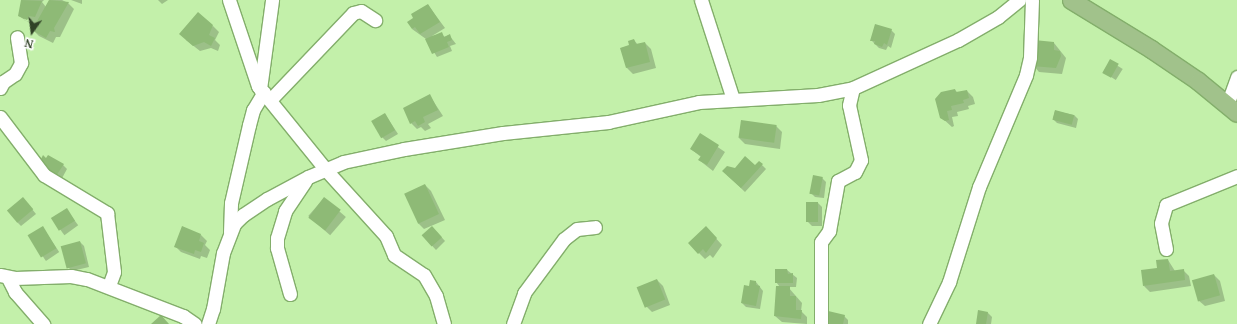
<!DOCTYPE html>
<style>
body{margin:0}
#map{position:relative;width:1237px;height:324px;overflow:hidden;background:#c3f0aa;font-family:"Noto Serif",serif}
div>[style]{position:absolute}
.shadow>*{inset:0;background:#0003;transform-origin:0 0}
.building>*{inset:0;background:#8eba76;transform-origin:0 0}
.roads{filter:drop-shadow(1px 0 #83ae6b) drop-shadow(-1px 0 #83ae6b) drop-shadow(0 1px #83ae6b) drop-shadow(0 -1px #83ae6b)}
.minor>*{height:13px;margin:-6.5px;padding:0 6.5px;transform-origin:6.5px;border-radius:6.5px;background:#fff}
.major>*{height:17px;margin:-8.5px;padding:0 8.5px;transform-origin:8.5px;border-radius:8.5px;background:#a1c28b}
span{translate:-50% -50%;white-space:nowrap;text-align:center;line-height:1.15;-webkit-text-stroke:4px #fff;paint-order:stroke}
.north{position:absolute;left:12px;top:12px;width:40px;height:40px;-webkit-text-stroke:3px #fff;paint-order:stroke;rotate:194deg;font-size:11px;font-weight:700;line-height:16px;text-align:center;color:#304226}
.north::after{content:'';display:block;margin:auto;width:14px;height:18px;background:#304226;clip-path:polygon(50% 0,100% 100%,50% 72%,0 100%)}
</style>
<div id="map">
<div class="shadow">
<div style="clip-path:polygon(evenodd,22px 0,44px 0,42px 2px,46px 7px,50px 0,62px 0,68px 3px,74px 9px,60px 37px,56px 37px,53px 43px,39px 36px,33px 30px,38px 22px,34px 26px,19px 16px,22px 0,24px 18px,32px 21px,32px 23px,24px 20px,24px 18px)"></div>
<div style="clip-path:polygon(71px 0,82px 0,82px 4px)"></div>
<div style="clip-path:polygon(158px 0,168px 0,162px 4px)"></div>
<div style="clip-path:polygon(428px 5px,445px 28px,432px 36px,441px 34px,445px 37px,449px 35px,456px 44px,450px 46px,452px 51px,437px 57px,426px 39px,412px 29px)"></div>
<div style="clip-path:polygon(213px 26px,219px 32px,215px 40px,220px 45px,218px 51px,211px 48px,200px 51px,186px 40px)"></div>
<div style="clip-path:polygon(891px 30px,895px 34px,891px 48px,888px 46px,886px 50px,879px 48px,872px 41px)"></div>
<div style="clip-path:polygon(634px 40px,638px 45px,645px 43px,651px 49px,656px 68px,633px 74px,627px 68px,622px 48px,630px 46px)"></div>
<div style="clip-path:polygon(1054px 43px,1066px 58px,1062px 74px,1039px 72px,1033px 65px)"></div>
<div style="left:1110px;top:61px;width:15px;height:13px;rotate:32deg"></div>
<div style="clip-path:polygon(955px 90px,958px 93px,967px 91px,973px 97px,975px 104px,968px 106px,969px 109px,957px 112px,958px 116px,952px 117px,954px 126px,952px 127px,941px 117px)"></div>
<div style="clip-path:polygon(430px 96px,443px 116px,428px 124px,431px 128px,425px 131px,421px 127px,417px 129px,411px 123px)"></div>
<div style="clip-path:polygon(1055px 111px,1074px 115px,1078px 119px,1076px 128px,1057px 123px,1053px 119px)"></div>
<div style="clip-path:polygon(385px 114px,398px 134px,386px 141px,382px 137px)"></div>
<div style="clip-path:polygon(776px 126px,782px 132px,780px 149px,745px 144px,739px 138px)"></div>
<div style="clip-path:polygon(700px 135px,725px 152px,713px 171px,699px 160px,701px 157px,691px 149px)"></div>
<div style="clip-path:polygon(759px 162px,766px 169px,745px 192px,727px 175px,735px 169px,755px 167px)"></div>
<div style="clip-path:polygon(63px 165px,67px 169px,61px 180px,44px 167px)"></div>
<div style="clip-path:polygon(822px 178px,826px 182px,824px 198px,815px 197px,811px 193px)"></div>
<div style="clip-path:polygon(425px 185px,431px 191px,445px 220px,424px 229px,418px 223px)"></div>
<div style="left:324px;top:198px;width:29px;height:24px;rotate:41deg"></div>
<div style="clip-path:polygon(27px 203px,36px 214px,21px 226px,17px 222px)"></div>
<div style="clip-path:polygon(818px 203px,822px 207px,822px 226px,812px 226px,808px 222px)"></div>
<div style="left:67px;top:210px;width:19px;height:17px;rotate:54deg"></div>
<div style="left:43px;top:228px;width:29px;height:16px;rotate:56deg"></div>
<div style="clip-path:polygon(436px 231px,445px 241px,436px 250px,423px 236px)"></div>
<div style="clip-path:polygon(712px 234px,722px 245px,713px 258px,710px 255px,705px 259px,689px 243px)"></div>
<div style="clip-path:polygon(201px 235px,207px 241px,205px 245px,210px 250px,207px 258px,201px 256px,200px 259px,181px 252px,175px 246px)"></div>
<div style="clip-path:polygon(80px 242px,84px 246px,89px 267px,72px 271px,68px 267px)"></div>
<div style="clip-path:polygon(1168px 260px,1175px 271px,1183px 270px,1189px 276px,1191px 286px,1150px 292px,1144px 286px)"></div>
<div style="clip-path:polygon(787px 270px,797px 278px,796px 287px,788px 287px,802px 303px,801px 311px,807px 317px,807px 324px,782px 322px,775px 316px,780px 287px,776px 282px)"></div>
<div style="clip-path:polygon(1214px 275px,1220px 281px,1225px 301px,1205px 306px,1198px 300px)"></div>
<div style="clip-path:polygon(657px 280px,663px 286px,670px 305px,652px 312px,646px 306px,638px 288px)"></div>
<div style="clip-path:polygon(756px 282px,763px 291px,760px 309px,746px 307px,742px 303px)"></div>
<div style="clip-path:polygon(979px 311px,988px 313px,992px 317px,991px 324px,977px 324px)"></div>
<div style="clip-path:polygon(844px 316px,848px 320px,848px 324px,823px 324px)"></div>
</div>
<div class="building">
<div style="clip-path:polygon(21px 0,42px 1px,35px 17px,29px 16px,27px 20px,18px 16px)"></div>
<div style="clip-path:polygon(49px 0,69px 2px,54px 28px,55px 32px,50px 31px,46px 38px,32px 30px)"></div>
<div style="clip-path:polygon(428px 4px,440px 22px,420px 34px,415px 27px,412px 29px,407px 22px,413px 18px,411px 14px)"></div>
<div style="clip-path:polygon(198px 12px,213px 25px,209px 35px,215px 38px,211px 46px,204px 42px,193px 46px,179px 34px)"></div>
<div style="clip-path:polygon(875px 24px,892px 29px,887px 45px,884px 43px,882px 47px,874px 44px,875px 41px,870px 41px)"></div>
<div style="clip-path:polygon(442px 32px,444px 37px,450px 34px,452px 40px,447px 42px,449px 47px,432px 54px,425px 39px)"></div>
<div style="clip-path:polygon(634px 39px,636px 44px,645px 42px,650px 62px,626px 68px,620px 48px,629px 45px,628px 41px)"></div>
<div style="clip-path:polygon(1034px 40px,1054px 42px,1054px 50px,1060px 51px,1061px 56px,1056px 68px,1032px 66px)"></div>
<div style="left:1110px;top:59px;width:10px;height:16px;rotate:29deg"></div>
<div style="clip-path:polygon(955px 89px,956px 92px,967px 90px,969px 98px,963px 100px,964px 103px,951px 106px,952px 110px,947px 111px,949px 120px,945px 121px,940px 118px,935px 99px,941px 92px)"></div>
<div style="clip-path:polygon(430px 94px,438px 110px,423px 117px,425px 122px,418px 126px,415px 121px,410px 124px,403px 108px)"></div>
<div style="left:1055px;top:110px;width:20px;height:10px;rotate:15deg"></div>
<div style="left:385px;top:113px;width:20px;height:16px;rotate:60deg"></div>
<div style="left:741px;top:120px;width:36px;height:18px;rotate:8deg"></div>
<div style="clip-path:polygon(700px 133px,719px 145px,707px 165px,698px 160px,701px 156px,690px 149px)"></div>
<div style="clip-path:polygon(43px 155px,46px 158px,48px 155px,64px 164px,56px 176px,39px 163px)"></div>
<div style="clip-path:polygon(745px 156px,755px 165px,759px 161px,763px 164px,741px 188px,722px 171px,727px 166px,735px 168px)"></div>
<div style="left:813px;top:175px;width:10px;height:19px;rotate:11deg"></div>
<div style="left:425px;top:184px;width:33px;height:23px;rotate:65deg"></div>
<div style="left:23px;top:197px;width:16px;height:21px;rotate:50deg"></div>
<div style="left:324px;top:197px;width:21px;height:26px;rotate:37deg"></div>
<div style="left:806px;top:202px;width:12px;height:20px"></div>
<div style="left:67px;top:208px;width:15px;height:19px;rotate:58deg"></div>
<div style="left:43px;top:226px;width:26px;height:18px;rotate:59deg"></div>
<div style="clip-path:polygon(182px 226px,201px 234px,199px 241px,204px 243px,201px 252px,195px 250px,194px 254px,174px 247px)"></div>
<div style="left:432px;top:226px;width:15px;height:14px;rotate:48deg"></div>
<div style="clip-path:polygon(706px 226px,717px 238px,706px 253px,703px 249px,698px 254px,688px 243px)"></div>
<div style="left:80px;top:241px;width:23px;height:20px;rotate:75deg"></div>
<div style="clip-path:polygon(1168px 259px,1170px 271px,1184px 269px,1185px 280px,1143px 286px,1141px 270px,1157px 268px,1156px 260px)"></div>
<div style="clip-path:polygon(775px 269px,787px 269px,788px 274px,793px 273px,793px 283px,775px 283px)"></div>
<div style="left:1214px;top:274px;width:22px;height:23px;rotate:74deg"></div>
<div style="left:657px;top:279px;width:22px;height:22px;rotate:68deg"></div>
<div style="clip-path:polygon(750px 280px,756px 281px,756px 285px,760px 286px,756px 306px,741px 303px,744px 285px,749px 286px)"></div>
<div style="clip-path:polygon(776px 286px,790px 286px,790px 296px,796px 296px,796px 310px,802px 310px,801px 319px,774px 316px)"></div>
<div style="clip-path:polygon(824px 310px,845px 315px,843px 324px,822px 324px)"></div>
<div style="clip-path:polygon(978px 310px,988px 312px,986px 324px,976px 324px)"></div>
<div style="clip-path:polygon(161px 315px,169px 324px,151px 324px)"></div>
</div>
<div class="roads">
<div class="minor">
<div style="left:229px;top:0;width:91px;rotate:71.4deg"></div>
<div style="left:258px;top:86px;width:108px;rotate:51deg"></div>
<div style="left:326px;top:170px;width:89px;rotate:47.7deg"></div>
<div style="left:386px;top:236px;width:21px;rotate:67deg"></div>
<div style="left:394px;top:255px;width:36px;rotate:34deg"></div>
<div style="left:424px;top:275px;width:24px;rotate:60deg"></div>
<div style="left:436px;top:296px;width:29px;rotate:74deg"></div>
<div style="left:701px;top:0;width:104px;rotate:72.1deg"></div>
<div style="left:0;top:88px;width:7px;rotate:-63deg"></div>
<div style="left:3px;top:82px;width:14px;rotate:-34deg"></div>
<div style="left:15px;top:74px;width:13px;rotate:-61deg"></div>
<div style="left:21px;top:63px;width:26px;rotate:-99deg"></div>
<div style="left:260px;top:89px;width:90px;rotate:-82.3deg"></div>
<div style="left:270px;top:100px;width:120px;rotate:-46.3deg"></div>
<div style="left:353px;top:13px;width:8px;rotate:-14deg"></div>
<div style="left:361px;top:11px;width:17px;rotate:33deg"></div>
<div style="left:1227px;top:105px;width:30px;rotate:-70deg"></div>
<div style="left:0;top:117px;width:73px;rotate:52.8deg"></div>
<div style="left:44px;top:175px;width:74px;rotate:31.1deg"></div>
<div style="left:107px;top:213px;width:59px;rotate:83.2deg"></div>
<div style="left:114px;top:272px;width:15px;rotate:110deg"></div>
<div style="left:230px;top:232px;width:29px;rotate:-88deg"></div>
<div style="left:231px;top:203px;width:80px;rotate:-77deg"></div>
<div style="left:249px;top:125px;width:16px;rotate:-75deg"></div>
<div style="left:253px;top:110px;width:21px;rotate:-59deg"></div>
<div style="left:1166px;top:249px;width:26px;rotate:-101deg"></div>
<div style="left:1161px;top:223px;width:19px;rotate:-74deg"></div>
<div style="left:1166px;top:205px;width:77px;rotate:-22.2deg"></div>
<div style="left:0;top:275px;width:15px;rotate:11deg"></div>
<div style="left:15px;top:278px;width:56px;rotate:-2deg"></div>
<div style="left:71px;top:276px;width:16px;rotate:11deg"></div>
<div style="left:87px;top:279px;width:103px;rotate:21.1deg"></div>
<div style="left:183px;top:316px;width:14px;rotate:34deg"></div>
<div style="left:8px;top:278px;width:16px;rotate:63deg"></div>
<div style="left:15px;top:292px;width:43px;rotate:48.8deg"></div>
<div style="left:290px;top:294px;width:48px;rotate:-105.8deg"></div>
<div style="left:277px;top:248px;width:10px;rotate:-90deg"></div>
<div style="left:277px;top:238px;width:28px;rotate:-73deg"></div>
<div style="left:285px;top:211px;width:36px;rotate:-56deg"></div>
<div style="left:821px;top:323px;width:81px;rotate:-90deg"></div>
<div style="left:821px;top:242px;width:14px;rotate:-54deg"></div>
<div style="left:829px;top:231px;width:51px;rotate:-79.8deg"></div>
<div style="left:838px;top:181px;width:19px;rotate:-28deg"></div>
<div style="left:855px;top:172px;width:13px;rotate:-63deg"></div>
<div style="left:861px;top:160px;width:56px;rotate:-102.3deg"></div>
<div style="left:849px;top:105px;width:17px;rotate:-77deg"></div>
<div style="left:853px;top:88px;width:115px;rotate:-24.6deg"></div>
<div style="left:958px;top:40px;width:46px;rotate:-29.9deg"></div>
<div style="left:998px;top:17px;width:27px;rotate:-39deg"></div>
<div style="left:208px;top:324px;width:16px;rotate:-72deg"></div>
<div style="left:213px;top:309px;width:57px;rotate:-79.9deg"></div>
<div style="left:223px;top:253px;width:31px;rotate:-69deg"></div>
<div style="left:234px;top:224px;width:13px;rotate:-45deg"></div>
<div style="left:243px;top:215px;width:29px;rotate:-34deg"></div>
<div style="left:267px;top:199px;width:47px;rotate:-28.2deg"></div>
<div style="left:308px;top:177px;width:38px;rotate:-23deg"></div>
<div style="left:343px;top:162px;width:62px;rotate:-12deg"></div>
<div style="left:404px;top:149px;width:100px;rotate:-9.2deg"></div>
<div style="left:503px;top:133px;width:106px;rotate:-6deg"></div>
<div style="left:608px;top:122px;width:93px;rotate:-12.4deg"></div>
<div style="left:699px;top:102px;width:119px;rotate:-3.4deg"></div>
<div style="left:818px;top:95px;width:36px;rotate:-11deg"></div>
<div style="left:513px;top:324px;width:33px;rotate:-70deg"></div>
<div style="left:524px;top:293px;width:67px;rotate:-53.5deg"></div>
<div style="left:564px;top:239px;width:16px;rotate:-38deg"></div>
<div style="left:577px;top:229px;width:18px;rotate:-6deg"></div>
<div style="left:929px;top:324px;width:47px;rotate:-64.5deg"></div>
<div style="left:949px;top:282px;width:100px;rotate:-72.5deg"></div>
<div style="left:979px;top:187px;width:121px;rotate:-67.2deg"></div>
<div style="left:1026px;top:75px;width:18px;rotate:-77deg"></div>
<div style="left:1030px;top:57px;width:57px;rotate:-88deg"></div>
</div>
<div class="major">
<div style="left:1071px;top:0;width:94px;rotate:31.5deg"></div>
<div style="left:1151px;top:49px;width:57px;rotate:34.2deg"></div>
<div style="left:1198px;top:81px;width:50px;rotate:39.4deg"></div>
</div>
</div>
<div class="north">N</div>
</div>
